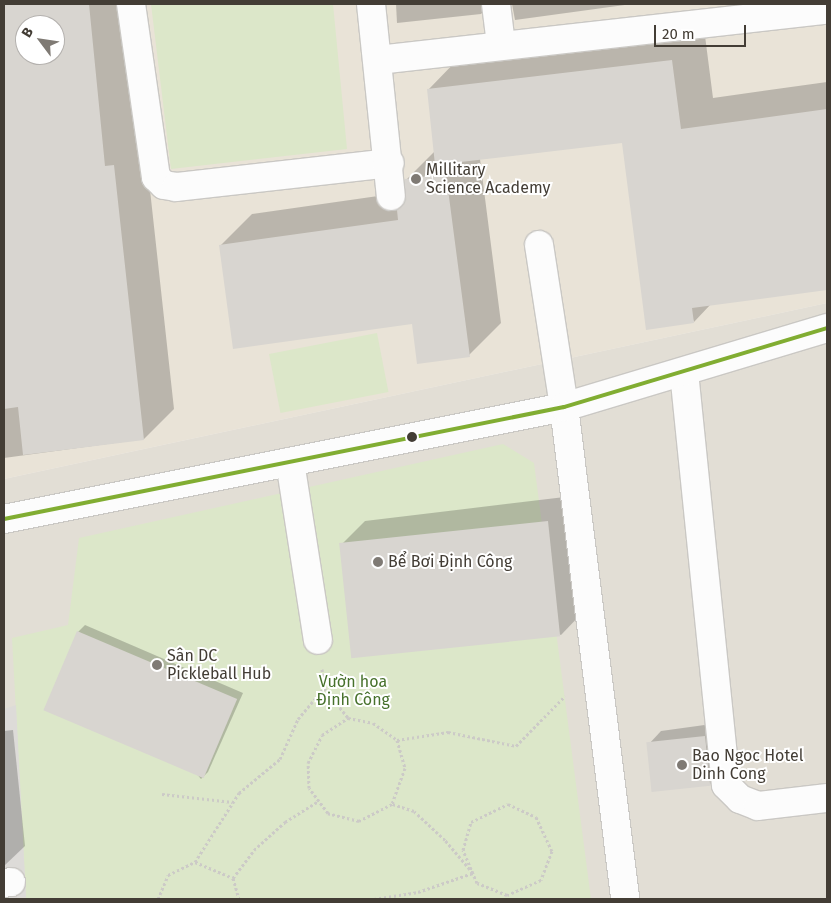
<!DOCTYPE html>
<meta charset="utf-8">
<style>
body{margin:0}
#map{position:relative;width:831px;height:903px;overflow:hidden;background:#eeece8;font-family:"Fira Sans",sans-serif}
div>[style]{position:absolute}
.residential>*{inset:0;background:#e2ded5}
.education>*{inset:0;background:#e9e3d7}
.green>*{inset:0;background:#dce7c9;transform-origin:0 0}
.parking>*{inset:0;background:#dddbd8}
.shadow>*{inset:0;background:#0003}
.building>*{inset:0;background:#d8d5d0;transform-origin:0 0}
.path>*{height:3px;margin-top:-1.5px;transform-origin:0;background:repeating-linear-gradient(90deg,#cccac7 0 2.5px,transparent 0 5px)}
.roads{filter:drop-shadow(1px 0 #cac8c4) drop-shadow(-1px 0 #cac8c4) drop-shadow(0 1px #cac8c4) drop-shadow(0 -1px #cac8c4)}
.minor>*{height:28px;margin:-14px;padding:0 14px;transform-origin:14px;border-radius:14px;background:#fcfcfc}
.bus-1>*{height:4px;margin:-2px;padding:0 2px;transform-origin:2px;border-radius:2px;background:#81ad32}
.dots>*{width:14px;height:14px;translate:-50% -50%;box-sizing:border-box;border:2px solid #fff;border-radius:50%}
span{translate:-50% -50%;white-space:nowrap;text-align:center;line-height:1.15;-webkit-text-stroke:4px #fff;paint-order:stroke}
.poi-label{font-size:16px;color:#433d35}
.left{translate:0 -50%;text-align:left}
.park-label{font-size:16px;color:#47712c}
.frame{position:absolute;inset:0;border:5px solid #433d35;pointer-events:none}
.north{position:absolute;left:15px;top:15px;width:50px;height:50px;box-sizing:border-box;background:#fff;border:1px solid #b4b1ae;border-radius:50%;rotate:301deg;font-size:14px;font-weight:700;line-height:20px;text-align:center;color:#433d35}
.north::after{content:'';display:block;margin:auto;width:18px;height:22px;background:#7f7a74;clip-path:polygon(50% 0,100% 100%,50% 72%,0 100%)}
.scale{position:absolute;left:654px;top:25px;width:92px;height:22px;box-sizing:border-box;border:2px solid #433d35;border-top:0;padding-left:6px;font-size:15px;line-height:18px;white-space:nowrap;color:#433d35;-webkit-text-stroke:4px #fff;paint-order:stroke}
</style>
<div id="map">
<div class="residential">
<div style="clip-path:polygon(827px 303px,827px 899px,4px 899px,4px 479px)"></div>
</div>
<div class="education">
<div style="clip-path:polygon(evenodd,4px 4px,827px 4px,827px 303px,4px 479px,4px 4px,25px 25px,55px 25px,55px 55px,25px 55px,25px 25px)"></div>
</div>
<div class="green">
<div style="clip-path:polygon(151px 4px,333px 4px,347px 149px,171px 169px)"></div>
<div style="left:377px;top:333px;width:60px;height:110px;rotate:79deg"></div>
<div style="clip-path:polygon(503px 444px,534px 463px,591px 899px,26px 899px,12px 638px,68px 625px,79px 538px)"></div>
</div>
<div class="parking">
<div style="clip-path:polygon(16px 705px,26px 897px,4px 899px,4px 709px)"></div>
</div>
<div class="shadow">
<div style="clip-path:polygon(evenodd,4px 4px,122px 4px,135px 136px,144px 135px,174px 409px,144px 439px,4px 458px,4px 350px,13px 349px,4px 269px,4px 4px,25px 25px,55px 25px,55px 55px,25px 55px,25px 25px)"></div>
<div style="clip-path:polygon(396px 4px,491px 4px,481px 14px,397px 23px)"></div>
<div style="clip-path:polygon(512px 4px,632px 4px,515px 20px)"></div>
<div style="clip-path:polygon(704px 28px,713px 98px,827px 82px,827px 289px,711px 304px,694px 322px,623px 142px,480px 159px,501px 323px,469px 355px,413px 322px,220px 246px,252px 214px,406px 192px,406px 180px,435px 151px,428px 90px,460px 57px)"></div>
<div style="clip-path:polygon(573px 496px,585px 610px,561px 635px,340px 546px,365px 521px)"></div>
<div style="clip-path:polygon(85px 625px,243px 693px,208px 772px,201px 779px,78px 632px)"></div>
<div style="clip-path:polygon(719px 723px,723px 771px,710px 784px,648px 745px,661px 731px)"></div>
<div style="clip-path:polygon(13px 730px,25px 846px,4px 866px,4px 731px)"></div>
</div>
<div class="building">
<div style="clip-path:polygon(evenodd,4px 4px,89px 4px,105px 166px,114px 165px,144px 440px,23px 455px,18px 407px,4px 409px,4px 4px,25px 25px,55px 25px,55px 55px,25px 55px,25px 25px)"></div>
<div style="clip-path:polygon(672px 60px,681px 129px,827px 109px,827px 290px,692px 308px,694px 323px,646px 330px,622px 143px,435px 165px,427px 89px)"></div>
<div style="clip-path:polygon(446px 174px,470px 357px,417px 364px,412px 324px,233px 349px,219px 245px,398px 220px,397px 210px,405px 202px,405px 179px)"></div>
<div style="left:548px;top:521px;width:116px;height:210px;rotate:84deg"></div>
<div style="left:77px;top:631px;width:174px;height:86px;rotate:23deg"></div>
<div style="left:705px;top:736px;width:50px;height:59px;rotate:84deg"></div>
</div>
<div class="path">
<div style="left:322px;top:669px;width:19px;rotate:84deg"></div>
<div style="left:324px;top:688px;width:38px;rotate:51deg"></div>
<div style="left:348px;top:718px;width:25px;rotate:11deg"></div>
<div style="left:373px;top:723px;width:29px;rotate:35deg"></div>
<div style="left:397px;top:740px;width:29px;rotate:74deg"></div>
<div style="left:405px;top:768px;width:38px;rotate:110deg"></div>
<div style="left:392px;top:804px;width:37px;rotate:153deg"></div>
<div style="left:359px;top:821px;width:32px;rotate:-166deg"></div>
<div style="left:328px;top:813px;width:31px;rotate:-127deg"></div>
<div style="left:309px;top:788px;width:25px;rotate:-92deg"></div>
<div style="left:308px;top:763px;width:31px;rotate:-63deg"></div>
<div style="left:322px;top:735px;width:31px;rotate:-33deg"></div>
<div style="left:397px;top:740px;width:52px;rotate:-8.9deg"></div>
<div style="left:448px;top:732px;width:69px;rotate:11.6deg"></div>
<div style="left:516px;top:746px;width:70px;rotate:-45.6deg"></div>
<div style="left:162px;top:794px;width:71px;rotate:6.4deg"></div>
<div style="left:508px;top:804px;width:31px;rotate:25deg"></div>
<div style="left:536px;top:817px;width:38px;rotate:65deg"></div>
<div style="left:552px;top:851px;width:31px;rotate:111deg"></div>
<div style="left:541px;top:880px;width:37px;rotate:156deg"></div>
<div style="left:507px;top:895px;width:32px;rotate:-158deg"></div>
<div style="left:477px;top:883px;width:36px;rotate:-113deg"></div>
<div style="left:463px;top:850px;width:29px;rotate:-74deg"></div>
<div style="left:471px;top:822px;width:41px;rotate:-25.9deg"></div>
<div style="left:195px;top:862px;width:41px;rotate:22.8deg"></div>
<div style="left:233px;top:878px;width:22px;rotate:74deg"></div>
<div style="left:233px;top:878px;width:35px;rotate:-53deg"></div>
<div style="left:254px;top:850px;width:42px;rotate:-42.1deg"></div>
<div style="left:285px;top:822px;width:40px;rotate:-32deg"></div>
<div style="left:158px;top:899px;width:26px;rotate:-67deg"></div>
<div style="left:168px;top:875px;width:30px;rotate:-26deg"></div>
<div style="left:195px;top:862px;width:82px;rotate:-57.5deg"></div>
<div style="left:239px;top:793px;width:53px;rotate:-39.7deg"></div>
<div style="left:280px;top:759px;width:44px;rotate:-65.8deg"></div>
<div style="left:298px;top:719px;width:40px;rotate:-50deg"></div>
<div style="left:374px;top:899px;width:45px;rotate:-9deg"></div>
<div style="left:418px;top:892px;width:58px;rotate:-19.1deg"></div>
<div style="left:473px;top:873px;width:43px;rotate:-130.3deg"></div>
<div style="left:445px;top:840px;width:42px;rotate:-136.9deg"></div>
<div style="left:414px;top:811px;width:23px;rotate:-162deg"></div>
</div>
<div class="roads">
<div class="minor">
<div style="left:131px;top:4px;width:175px;rotate:81.8deg"></div>
<div style="left:156px;top:177px;width:11px;rotate:45deg"></div>
<div style="left:164px;top:185px;width:12px;rotate:9deg"></div>
<div style="left:176px;top:187px;width:215px;rotate:-6.4deg"></div>
<div style="left:371px;top:4px;width:193px;rotate:84.1deg"></div>
<div style="left:496px;top:4px;width:40px;rotate:82.9deg"></div>
<div style="left:378px;top:60px;width:452px;rotate:-6.4deg"></div>
<div style="left:539px;top:245px;width:164px;rotate:81.2deg"></div>
<div style="left:564px;top:407px;width:496px;rotate:82.9deg"></div>
<div style="left:684px;top:372px;width:415px;rotate:84.2deg"></div>
<div style="left:726px;top:785px;width:20px;rotate:45deg"></div>
<div style="left:740px;top:799px;width:19px;rotate:21deg"></div>
<div style="left:758px;top:806px;width:69px;rotate:-6.6deg"></div>
<div style="left:290px;top:462px;width:180px;rotate:81.1deg"></div>
<div style="left:4px;top:519px;width:571px;rotate:-11.31deg"></div>
<div style="left:564px;top:407px;width:275px;rotate:-16.7deg"></div>
<div style="left:4px;top:883px;width:7px;rotate:-8deg"></div>
</div>
</div>
<div class="bus-1">
<div style="left:4px;top:519px;width:571px;rotate:-11.31deg"></div>
<div style="left:564px;top:407px;width:275px;rotate:-16.7deg"></div>
</div>
<div class="dots">
<div style="left:416px;top:179px;background:#7f7a74"></div>
<div style="left:412px;top:437px;background:#433d35"></div>
<div style="left:378px;top:562px;background:#7f7a74"></div>
<div style="left:157px;top:665px;background:#7f7a74"></div>
<div style="left:682px;top:765px;background:#7f7a74"></div>
</div>
<div class="poi-label">
<span class="left" style="left:426px;top:179px">Millitary<br>Science Academy</span>
<span class="left" style="left:388px;top:562px">Bể Bơi Định Công</span>
<span class="left" style="left:167px;top:665px">Sân DC<br>Pickleball Hub</span>
<span class="left" style="left:692px;top:765px">Bao Ngoc Hotel<br>Dinh Cong</span>
</div>
<div class="park-label">
<span style="left:353px;top:691px">Vườn hoa<br>Định Công</span>
</div>
<div class="frame"></div>
<div class="north">B</div>
<div class="scale">20 m</div>
</div>
